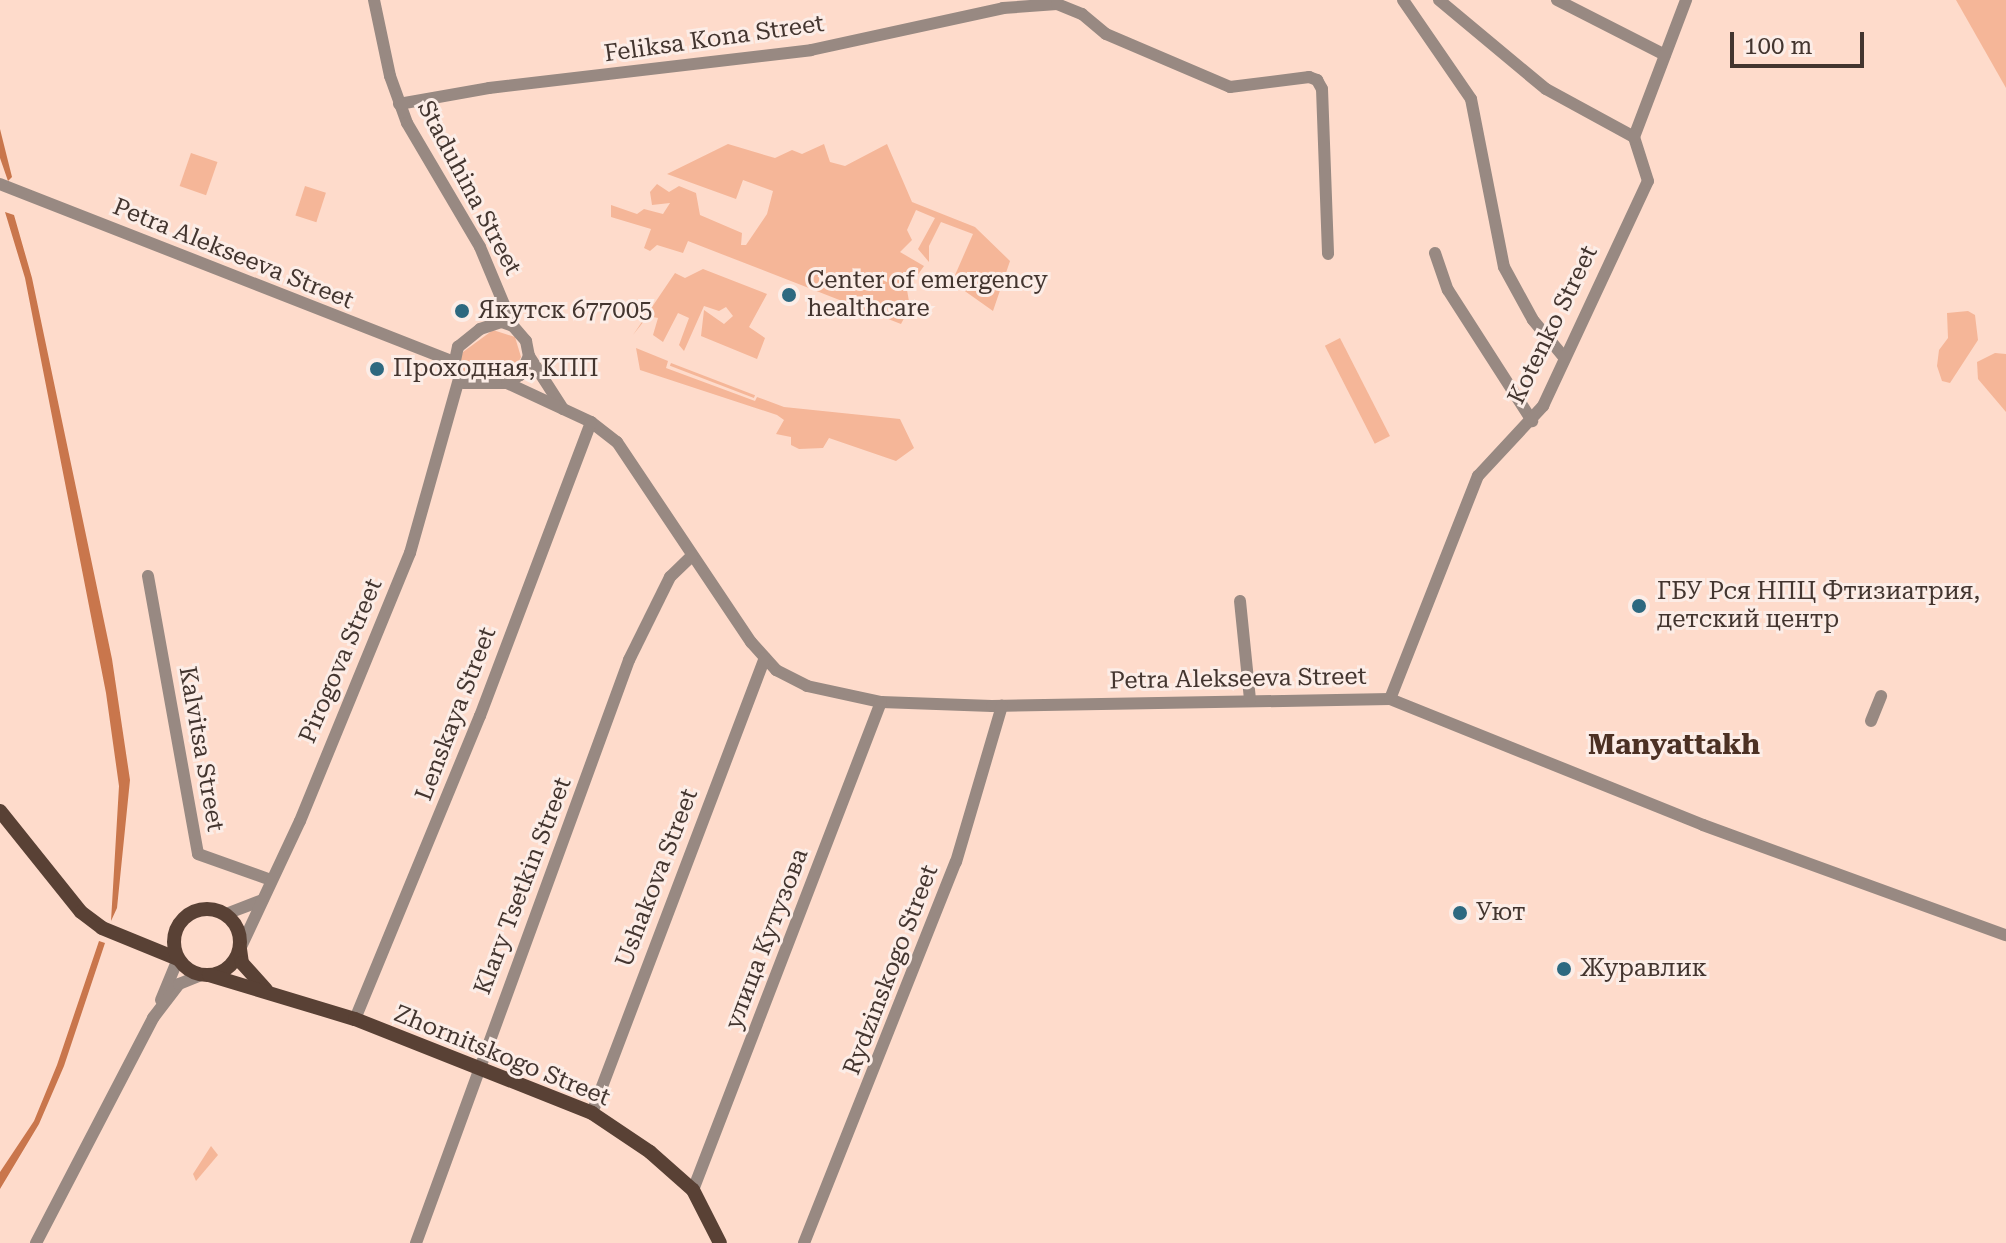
<!DOCTYPE html>
<meta charset="utf-8">
<style>
body{margin:0}
#map{position:relative;width:2006px;height:1243px;overflow:hidden;background:#fedbcb;font-family:"Roboto Serif",serif}
div>[style]{position:absolute}
.green>*{inset:0;background:#f5b698;transform-origin:0 0}
.water>*{inset:0;background:#c9764c}
.minor>*{height:12px;margin:-6px;padding:0 6px;transform-origin:6px;border-radius:6px;background:#988982}
.major>*{height:14px;margin:-7px;padding:0 7px;transform-origin:7px;border-radius:7px;background:#594135}
.major>.ring{margin:-7px;padding:0;box-sizing:content-box;background:none;border:14px solid #594135;border-radius:50%}
.dots>*{width:22px;height:22px;translate:-50% -50%;box-sizing:border-box;border:4px solid #fcede7;border-radius:50%}
span{translate:-50% -50%;white-space:nowrap;text-align:center;line-height:1.15;-webkit-text-stroke:6px #fcede7;paint-order:stroke}
.street-label{font-size:24px;color:#43352f}
.poi-label{font-size:24px;color:#43352f}
.left{translate:0 -50%;text-align:left}
.quarter-label{font-size:28px;color:#4c3124;font-weight:700}
.scale{position:absolute;left:1730px;top:32px;width:134px;height:36px;box-sizing:border-box;border:4px solid #43352f;border-top:0;padding-left:10px;font-size:24px;line-height:28px;white-space:nowrap;color:#43352f;-webkit-text-stroke:6px #fcede7;paint-order:stroke}
</style>
<div id="map">
<div class="green">
<div style="clip-path:polygon(1956px 0,2006px 0,2006px 88px)"></div>
<div style="clip-path:polygon(728px 144px,775px 158px,792px 150px,802px 154px,824px 144px,830px 162px,845px 166px,887px 144px,912px 202px,975px 227px,1010px 261px,993px 311px,952px 282px,973px 234px,941px 222px,929px 246px,929px 262px,918px 249px,935px 218px,916px 210px,907px 230px,912px 240px,900px 252px,924px 266px,907px 290px,910px 307px,901px 324px,688px 241px,683px 253px,657px 245px,650px 251px,644px 248px,651px 229px,611px 217px,611px 205px,637px 214px,644px 209px,663px 214px,670px 203px,652px 205px,650px 192px,657px 184px,669px 192px,679px 186px,696px 193px,700px 215px,742px 233px,741px 245px,746px 245px,767px 214px,773px 191px,743px 180px,736px 199px,667px 174px)"></div>
<div style="left:191px;top:153px;width:28px;height:35px;rotate:19deg"></div>
<div style="left:305px;top:186px;width:22px;height:31px;rotate:18deg"></div>
<div style="clip-path:polygon(703px 269px,767px 294px,749px 327px,765px 338px,757px 359px,701px 336px,704px 310px,724px 324px,733px 316px,726px 307px,719px 311px,704px 306px,684px 351px,679px 345px,689px 318px,678px 313px,663px 342px,653px 335px,658px 318px,648px 316px,633px 335px,675px 273px,685px 278px)"></div>
<div style="clip-path:polygon(1968px 311px,1975px 315px,1978px 340px,1950px 383px,1942px 381px,1937px 366px,1939px 350px,1948px 338px,1947px 313px)"></div>
<div style="clip-path:polygon(493px 330px,515px 337px,521px 357px,515px 369px,503px 377px,466px 376px,459px 361px,463px 352px)"></div>
<div style="left:1340px;top:338px;width:110px;height:17px;rotate:63deg"></div>
<div style="clip-path:polygon(636px 348px,668px 361px,666px 368px,755px 401px,757px 397px,784px 407px,900px 419px,914px 448px,896px 461px,829px 438px,823px 448px,799px 449px,791px 445px,791px 437px,776px 434px,784px 420px,777px 415px,640px 370px)"></div>
<div style="clip-path:polygon(1995px 353px,2006px 354px,2006px 412px,1978px 379px,1977px 362px)"></div>
<div style="left:671px;top:363px;width:90px;height:3px;rotate:21deg"></div>
<div style="clip-path:polygon(211px 1146px,218px 1155px,196px 1181px,193px 1174px)"></div>
</div>
<div class="water">
<div style="clip-path:polygon(0 129px,12px 177px,8px 181px,0 158px)"></div>
<div style="clip-path:polygon(5px 212px,14px 215px,32px 278px,112px 659px,130px 780px,117px 908px,111px 921px,119px 786px,106px 693px,25px 278px)"></div>
<div style="clip-path:polygon(99px 941px,105px 943px,64px 1066px,39px 1124px,0 1189px,0 1172px,34px 1121px,57px 1065px)"></div>
</div>
<div class="minor">
<div style="left:374px;top:0;width:78px;rotate:78.1deg"></div>
<div style="left:390px;top:76px;width:50px;rotate:70.1deg"></div>
<div style="left:407px;top:123px;width:144px;rotate:59.5deg"></div>
<div style="left:480px;top:247px;width:86px;rotate:67.3deg"></div>
<div style="left:1403px;top:0;width:120px;rotate:55.5deg"></div>
<div style="left:1471px;top:99px;width:171px;rotate:78.9deg"></div>
<div style="left:1504px;top:267px;width:60px;rotate:61.3deg"></div>
<div style="left:1533px;top:320px;width:47px;rotate:50.2deg"></div>
<div style="left:1439px;top:0;width:139px;rotate:39.8deg"></div>
<div style="left:1546px;top:89px;width:100px;rotate:28.6deg"></div>
<div style="left:1557px;top:0;width:121px;rotate:27deg"></div>
<div style="left:399px;top:104px;width:91px;rotate:-10.1deg"></div>
<div style="left:489px;top:88px;width:324px;rotate:-6.7deg"></div>
<div style="left:811px;top:50px;width:197px;rotate:-12.3deg"></div>
<div style="left:1003px;top:8px;width:54px;rotate:-4.2deg"></div>
<div style="left:1057px;top:4px;width:27px;rotate:22deg"></div>
<div style="left:1082px;top:14px;width:31px;rotate:40deg"></div>
<div style="left:1106px;top:34px;width:135px;rotate:23.1deg"></div>
<div style="left:1230px;top:87px;width:80px;rotate:-7.2deg"></div>
<div style="left:1309px;top:77px;width:9px;rotate:21deg"></div>
<div style="left:1317px;top:80px;width:10px;rotate:61deg"></div>
<div style="left:1322px;top:89px;width:165px;rotate:87.9deg"></div>
<div style="left:0;top:184px;width:485px;rotate:21.4deg"></div>
<div style="left:1435px;top:253px;width:39px;rotate:71deg"></div>
<div style="left:1448px;top:290px;width:156px;rotate:57.3deg"></div>
<div style="left:502px;top:322px;width:12px;rotate:20deg"></div>
<div style="left:513px;top:326px;width:20px;rotate:49deg"></div>
<div style="left:526px;top:341px;width:15px;rotate:79deg"></div>
<div style="left:529px;top:356px;width:21px;rotate:115deg"></div>
<div style="left:520px;top:375px;width:15px;rotate:148deg"></div>
<div style="left:507px;top:383px;width:43px;rotate:180deg"></div>
<div style="left:464px;top:383px;width:17px;rotate:-130deg"></div>
<div style="left:453px;top:370px;width:24px;rotate:-78deg"></div>
<div style="left:458px;top:347px;width:28px;rotate:-39deg"></div>
<div style="left:480px;top:329px;width:23px;rotate:-18deg"></div>
<div style="left:529px;top:356px;width:63px;rotate:57.3deg"></div>
<div style="left:507px;top:383px;width:93px;rotate:24.9deg"></div>
<div style="left:591px;top:422px;width:33px;rotate:38deg"></div>
<div style="left:617px;top:442px;width:241px;rotate:56.2deg"></div>
<div style="left:751px;top:642px;width:38px;rotate:48deg"></div>
<div style="left:776px;top:670px;width:35px;rotate:27deg"></div>
<div style="left:807px;top:686px;width:76px;rotate:12.2deg"></div>
<div style="left:881px;top:702px;width:111px;rotate:2.1deg"></div>
<div style="left:992px;top:706px;width:398px;rotate:-1deg"></div>
<div style="left:1390px;top:699px;width:337px;rotate:21.9deg"></div>
<div style="left:1703px;top:825px;width:322px;rotate:20deg"></div>
<div style="left:148px;top:576px;width:282px;rotate:79.8deg"></div>
<div style="left:198px;top:854px;width:77px;rotate:19.6deg"></div>
<div style="left:1240px;top:601px;width:100px;rotate:84.2deg"></div>
<div style="left:1390px;top:699px;width:240px;rotate:-68.5deg"></div>
<div style="left:1478px;top:476px;width:96px;rotate:-47.1deg"></div>
<div style="left:1543px;top:406px;width:248px;rotate:-65deg"></div>
<div style="left:1648px;top:181px;width:46px;rotate:-107.7deg"></div>
<div style="left:1634px;top:137px;width:147px;rotate:-69.2deg"></div>
<div style="left:1871px;top:721px;width:27px;rotate:-68deg"></div>
<div style="left:226px;top:914px;width:39px;rotate:-21deg"></div>
<div style="left:240px;top:949px;width:141px;rotate:-64.9deg"></div>
<div style="left:300px;top:821px;width:290px;rotate:-67.7deg"></div>
<div style="left:410px;top:553px;width:181px;rotate:-74.3deg"></div>
<div style="left:161px;top:1000px;width:44px;rotate:-67.5deg"></div>
<div style="left:355px;top:1019px;width:328px;rotate:-67.6deg"></div>
<div style="left:480px;top:716px;width:314px;rotate:-69.3deg"></div>
<div style="left:592px;top:1113px;width:487px;rotate:-69.2deg"></div>
<div style="left:693px;top:1190px;width:523px;rotate:-68.93deg"></div>
<div style="left:36px;top:1243px;width:254px;rotate:-62.5deg"></div>
<div style="left:153px;top:1018px;width:43px;rotate:-52.6deg"></div>
<div style="left:179px;top:984px;width:24px;rotate:-22deg"></div>
<div style="left:416px;top:1243px;width:621px;rotate:-69.93deg"></div>
<div style="left:629px;top:660px;width:93px;rotate:-63.7deg"></div>
<div style="left:670px;top:577px;width:30px;rotate:-44deg"></div>
<div style="left:804px;top:1243px;width:410px;rotate:-68.3deg"></div>
<div style="left:956px;top:862px;width:163px;rotate:-73.6deg"></div>
</div>
<div class="major">
<div style="left:0;top:811px;width:129px;rotate:51.3deg"></div>
<div style="left:81px;top:912px;width:26px;rotate:37deg"></div>
<div style="left:102px;top:928px;width:82px;rotate:22.2deg"></div>
<div class="ring" style="left:174px;top:909px;width:52px;height:52px"></div>
<div style="left:240px;top:949px;width:14px;rotate:82deg"></div>
<div style="left:242px;top:963px;width:36px;rotate:48deg"></div>
<div style="left:209px;top:975px;width:152px;rotate:16.8deg"></div>
<div style="left:355px;top:1019px;width:255px;rotate:21.6deg"></div>
<div style="left:592px;top:1113px;width:70px;rotate:33.9deg"></div>
<div style="left:650px;top:1152px;width:57px;rotate:41.5deg"></div>
<div style="left:693px;top:1190px;width:59px;rotate:63deg"></div>
</div>
<div class="dots">
<div style="left:789px;top:295px;background:#2d6980"></div>
<div style="left:462px;top:311px;background:#2d6980"></div>
<div style="left:377px;top:369px;background:#2d6980"></div>
<div style="left:1639px;top:606px;background:#2d6980"></div>
<div style="left:1460px;top:913px;background:#2d6980"></div>
<div style="left:1564px;top:969px;background:#2d6980"></div>
</div>
<div class="street-label">
<span style="left:714px;top:39px;rotate:-8deg">Feliksa Kona Street</span>
<span style="left:469px;top:188px;rotate:62deg">Staduhina Street</span>
<span style="left:233px;top:254px;rotate:22deg">Petra Alekseeva Street</span>
<span style="left:1553px;top:325px;rotate:-64deg">Kotenko Street</span>
<span style="left:341px;top:661px;rotate:-67deg">Pirogova Street</span>
<span style="left:1238px;top:679px;rotate:-1deg">Petra Alekseeva Street</span>
<span style="left:456px;top:714px;rotate:-69deg">Lenskaya Street</span>
<span style="left:201px;top:749px;rotate:80deg">Kalvitsa Street</span>
<span style="left:657px;top:878px;rotate:-69deg">Ushakova Street</span>
<span style="left:523px;top:886px;rotate:-69deg">Klary Tsetkin Street</span>
<span style="left:767px;top:939px;rotate:-69deg">улица Кутузова</span>
<span style="left:891px;top:970px;rotate:-69deg">Rydzinskogo Street</span>
<span style="left:502px;top:1056px;rotate:22deg">Zhornitskogo Street</span>
</div>
<div class="poi-label">
<span class="left" style="left:807px;top:295px">Center of emergency<br>healthcare</span>
<span class="left" style="left:478px;top:311px">Якутск 677005</span>
<span class="left" style="left:393px;top:369px">Проходная, КПП</span>
<span class="left" style="left:1657px;top:606px">ГБУ Рся НПЦ Фтизиатрия,<br>детский центр</span>
<span class="left" style="left:1476px;top:913px">Уют</span>
<span class="left" style="left:1580px;top:969px">Журавлик</span>
</div>
<div class="quarter-label">
<span style="left:1674px;top:745px">Manyattakh</span>
</div>
<div class="scale">100 m</div>
</div>
